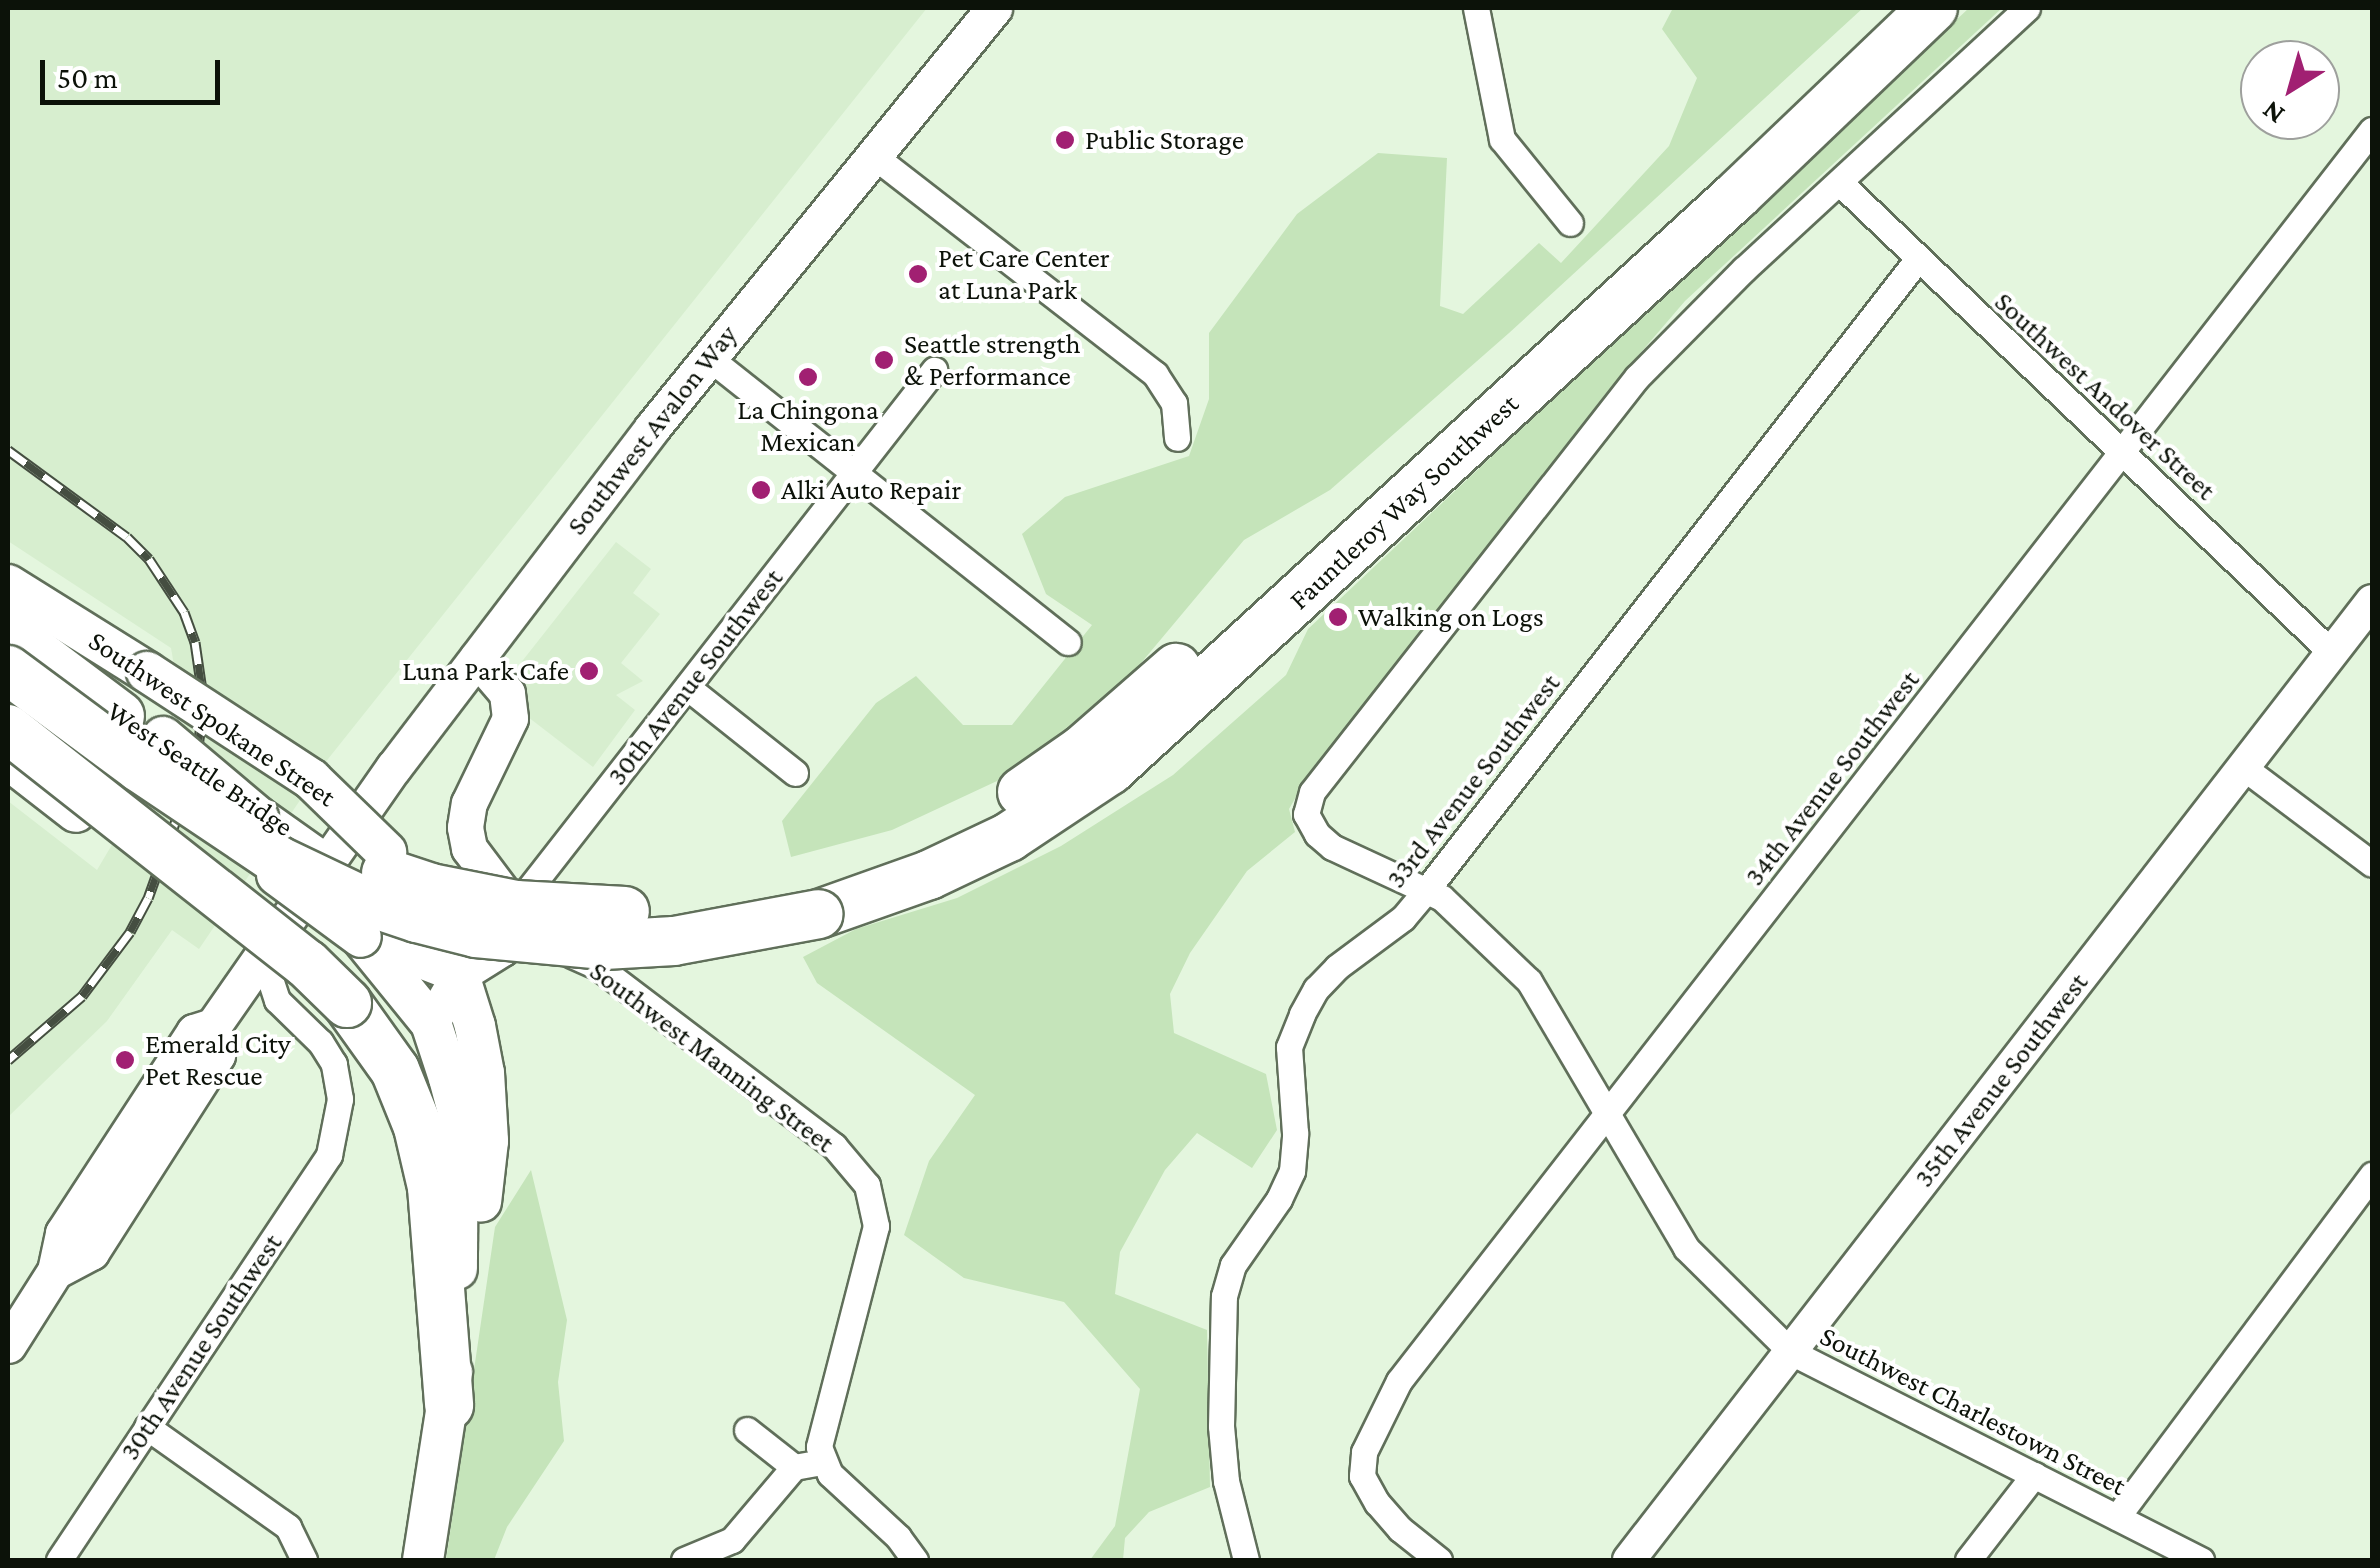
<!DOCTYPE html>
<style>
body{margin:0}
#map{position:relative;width:2380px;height:1568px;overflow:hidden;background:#e4f6de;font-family:"Crimson Pro",serif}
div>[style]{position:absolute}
.built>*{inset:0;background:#d7eecf}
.green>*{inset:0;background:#c5e4ba}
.roads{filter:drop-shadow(2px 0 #606f5a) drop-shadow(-2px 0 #606f5a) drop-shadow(0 2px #606f5a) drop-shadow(0 -2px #606f5a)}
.minor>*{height:25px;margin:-12.5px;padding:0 12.5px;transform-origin:12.5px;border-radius:12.5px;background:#fff}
.tertiary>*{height:32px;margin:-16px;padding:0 16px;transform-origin:16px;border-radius:16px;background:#fff}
.secondary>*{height:35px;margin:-17.5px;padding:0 17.5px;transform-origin:17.5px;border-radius:17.5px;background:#fff}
.primary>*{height:40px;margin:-20px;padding:0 20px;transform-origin:20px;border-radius:20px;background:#fff}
.motorway>*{height:48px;margin:-24px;padding:0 24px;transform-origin:24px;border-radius:24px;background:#fff}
.rail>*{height:11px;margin-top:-5.5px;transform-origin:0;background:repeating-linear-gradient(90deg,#fff 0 22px,#454e41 0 44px);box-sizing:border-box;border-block:2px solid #454e41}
.bridges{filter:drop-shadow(2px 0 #606f5a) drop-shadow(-2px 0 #606f5a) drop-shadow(0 2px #606f5a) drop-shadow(0 -2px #606f5a)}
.primary-bridge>*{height:40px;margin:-20px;padding:0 20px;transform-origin:20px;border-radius:20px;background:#fff}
.motorway-bridge>*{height:48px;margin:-24px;padding:0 24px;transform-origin:24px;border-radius:24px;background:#fff}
.dots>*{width:28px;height:28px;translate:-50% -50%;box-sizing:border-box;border:5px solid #fff;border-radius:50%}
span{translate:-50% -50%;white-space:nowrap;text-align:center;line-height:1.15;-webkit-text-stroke:8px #fff;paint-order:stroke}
.poi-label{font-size:28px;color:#0c1209}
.left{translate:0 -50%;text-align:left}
.right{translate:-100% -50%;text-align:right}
.street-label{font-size:28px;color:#0c1209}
.frame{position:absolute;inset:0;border:10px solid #0c1209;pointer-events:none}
.north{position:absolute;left:2240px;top:40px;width:100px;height:100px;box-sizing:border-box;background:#fff;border:2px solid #9ea09d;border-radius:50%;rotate:217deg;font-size:28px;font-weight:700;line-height:40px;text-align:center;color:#0c1209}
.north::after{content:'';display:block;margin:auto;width:35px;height:45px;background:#a12072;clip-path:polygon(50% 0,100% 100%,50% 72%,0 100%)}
.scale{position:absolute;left:40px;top:60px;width:180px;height:45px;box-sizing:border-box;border:5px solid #0c1209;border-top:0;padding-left:12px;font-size:30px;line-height:35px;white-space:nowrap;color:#0c1209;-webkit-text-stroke:8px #fff;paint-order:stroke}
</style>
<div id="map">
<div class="built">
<div style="clip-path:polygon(8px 8px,927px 8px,328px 759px,199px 949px,172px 930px,107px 1021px,8px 1117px,8px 801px,97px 870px,184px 723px,171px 648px,8px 541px)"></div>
<div style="clip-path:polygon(616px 542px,651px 569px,633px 593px,660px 614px,621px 663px,643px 681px,616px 695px,635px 710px,593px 767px,528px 717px,516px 669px)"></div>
</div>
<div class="green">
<div style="clip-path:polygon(1673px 8px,1863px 8px,1509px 333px,1330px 490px,1244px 540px,1136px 669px,1012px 774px,892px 830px,791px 857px,782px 821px,876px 703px,916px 676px,963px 725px,1012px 725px,1092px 625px,1046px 594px,1022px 534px,1065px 497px,1189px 456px,1209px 399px,1209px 333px,1297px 214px,1378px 153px,1447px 158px,1440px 306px,1463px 314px,1539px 243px,1561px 263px,1669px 146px,1697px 78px,1662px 29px)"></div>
<div style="clip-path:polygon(1969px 8px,2002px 8px,1685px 301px,1606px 393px,1304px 783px,1289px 809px,1295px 832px,1247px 871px,1190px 953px,1170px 994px,1174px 1033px,1266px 1074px,1277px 1130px,1252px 1168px,1197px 1133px,1165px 1170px,1120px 1252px,1115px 1294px,1207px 1330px,1210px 1487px,1149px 1512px,1125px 1538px,1123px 1560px,1090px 1560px,1115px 1526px,1140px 1389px,1064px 1302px,964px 1278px,904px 1235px,929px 1161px,975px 1095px,817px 983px,803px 957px,856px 929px,957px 898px,1061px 846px,1173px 775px,1286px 675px,1308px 629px)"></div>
<div style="clip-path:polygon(531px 1170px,567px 1320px,558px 1382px,564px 1441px,507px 1527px,494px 1560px,446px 1560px,495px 1227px)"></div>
</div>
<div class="roads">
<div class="minor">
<div style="left:1476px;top:8px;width:134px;rotate:78.8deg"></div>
<div style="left:1502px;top:139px;width:108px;rotate:51deg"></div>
<div style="left:2027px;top:8px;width:385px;rotate:137.3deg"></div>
<div style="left:1744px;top:269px;width:152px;rotate:134.7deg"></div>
<div style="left:1637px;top:377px;width:527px;rotate:128.07deg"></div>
<div style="left:1312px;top:792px;width:23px;rotate:105deg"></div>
<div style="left:1306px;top:814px;width:23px;rotate:61deg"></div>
<div style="left:1317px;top:834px;width:20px;rotate:41deg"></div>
<div style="left:1332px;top:847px;width:121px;rotate:24.9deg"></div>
<div style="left:1442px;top:898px;width:120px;rotate:43.7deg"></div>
<div style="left:1529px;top:981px;width:310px;rotate:59.5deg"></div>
<div style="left:1686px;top:1248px;width:148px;rotate:44.7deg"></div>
<div style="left:1791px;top:1352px;width:460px;rotate:26.9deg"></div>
<div style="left:874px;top:156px;width:356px;rotate:37.8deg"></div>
<div style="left:1155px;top:374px;width:35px;rotate:57deg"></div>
<div style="left:1174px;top:403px;width:35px;rotate:85deg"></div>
<div style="left:1839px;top:182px;width:682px;rotate:43.69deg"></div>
<div style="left:708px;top:357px;width:459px;rotate:38.4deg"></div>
<div style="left:687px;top:687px;width:138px;rotate:38.5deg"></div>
<div style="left:2243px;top:767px;width:161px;rotate:36.9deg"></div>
<div style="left:514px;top:908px;width:683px;rotate:-52.02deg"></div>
<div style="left:572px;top:955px;width:27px;rotate:24deg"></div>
<div style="left:597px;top:966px;width:298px;rotate:37.2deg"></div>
<div style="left:834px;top:1146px;width:51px;rotate:49.8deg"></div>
<div style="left:867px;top:1185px;width:42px;rotate:77.6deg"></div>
<div style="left:876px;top:1226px;width:228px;rotate:104.5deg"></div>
<div style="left:819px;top:1447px;width:29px;rotate:68deg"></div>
<div style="left:830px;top:1474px;width:93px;rotate:42.8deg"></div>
<div style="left:898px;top:1537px;width:29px;rotate:54deg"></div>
<div style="left:147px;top:1427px;width:173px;rotate:35.3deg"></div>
<div style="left:288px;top:1527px;width:37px;rotate:64deg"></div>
<div style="left:747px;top:1430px;width:60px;rotate:38.2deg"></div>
<div style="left:2117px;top:1517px;width:427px;rotate:-53.3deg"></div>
<div style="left:59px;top:1560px;width:487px;rotate:-56.3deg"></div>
<div style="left:329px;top:1155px;width:57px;rotate:-78.9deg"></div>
<div style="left:340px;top:1099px;width:36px;rotate:-100deg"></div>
<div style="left:334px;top:1064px;width:26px;rotate:-122deg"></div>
<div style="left:320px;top:1042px;width:60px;rotate:-135.7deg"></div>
<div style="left:277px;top:1000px;width:48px;rotate:-108.1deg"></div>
<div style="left:684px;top:1560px;width:52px;rotate:-22.6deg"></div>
<div style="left:732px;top:1540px;width:96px;rotate:-49.7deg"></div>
<div style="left:794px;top:1467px;width:27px;rotate:-10deg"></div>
<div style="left:1246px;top:1560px;width:81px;rotate:-104.2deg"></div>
<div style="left:1226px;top:1481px;width:55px;rotate:-95.2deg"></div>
<div style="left:1221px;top:1426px;width:130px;rotate:-88.7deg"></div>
<div style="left:1224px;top:1296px;width:32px;rotate:-74deg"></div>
<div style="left:1233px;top:1265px;width:80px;rotate:-55.1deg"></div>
<div style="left:1279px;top:1199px;width:31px;rotate:-65deg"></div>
<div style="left:1292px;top:1171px;width:38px;rotate:-85deg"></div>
<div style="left:1295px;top:1133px;width:86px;rotate:-94deg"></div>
<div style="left:1289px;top:1047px;width:35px;rotate:-68deg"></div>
<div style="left:1302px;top:1014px;width:29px;rotate:-61deg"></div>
<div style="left:1316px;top:989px;width:30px;rotate:-46deg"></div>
<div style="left:1337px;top:967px;width:82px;rotate:-36.6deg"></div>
<div style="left:1403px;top:918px;width:39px;rotate:-50deg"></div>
<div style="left:1428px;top:888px;width:796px;rotate:-52.09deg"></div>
<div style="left:1439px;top:1560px;width:50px;rotate:-141.5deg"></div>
<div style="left:1400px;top:1529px;width:35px;rotate:-131deg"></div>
<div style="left:1377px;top:1503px;width:31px;rotate:-119deg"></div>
<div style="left:1362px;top:1476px;width:24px;rotate:-85deg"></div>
<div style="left:1364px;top:1452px;width:79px;rotate:-63.8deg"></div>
<div style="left:1399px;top:1381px;width:1585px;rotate:-52.13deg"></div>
<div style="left:1968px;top:1560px;width:108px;rotate:-52.2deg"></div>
</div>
<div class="tertiary">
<div style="left:1629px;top:1560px;width:1213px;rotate:-52.23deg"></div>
</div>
<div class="secondary">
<div style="left:361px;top:937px;width:105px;rotate:21.2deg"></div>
<div style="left:431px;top:1023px;width:56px;rotate:-59.7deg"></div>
<div style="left:459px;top:975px;width:51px;rotate:-32.1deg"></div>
<div style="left:502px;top:948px;width:22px;rotate:-54deg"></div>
<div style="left:515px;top:930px;width:22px;rotate:-93deg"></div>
<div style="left:514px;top:908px;width:75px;rotate:-126.9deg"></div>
<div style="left:469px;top:848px;width:21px;rotate:-101deg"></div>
<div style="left:465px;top:827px;width:24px;rotate:-81deg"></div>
<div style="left:469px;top:803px;width:94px;rotate:-64.2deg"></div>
<div style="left:510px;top:718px;width:25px;rotate:-97deg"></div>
<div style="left:507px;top:693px;width:46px;rotate:-130.6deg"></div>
<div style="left:55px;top:1271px;width:41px;rotate:-27.8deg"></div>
<div style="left:91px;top:1252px;width:234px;rotate:-57.4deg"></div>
<div style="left:217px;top:1055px;width:29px;rotate:-98deg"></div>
<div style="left:213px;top:1026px;width:316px;rotate:-55.1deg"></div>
<div style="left:394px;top:767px;width:426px;rotate:-52.7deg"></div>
<div style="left:652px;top:428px;width:542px;rotate:-50.84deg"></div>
<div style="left:8px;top:1345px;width:88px;rotate:-57.6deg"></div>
<div style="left:55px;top:1271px;width:39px;rotate:-78deg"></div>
<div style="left:63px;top:1233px;width:240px;rotate:-56.9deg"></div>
<div style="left:194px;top:1032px;width:20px;rotate:-18deg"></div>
</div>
<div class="primary">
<div style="left:8px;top:585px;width:164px;rotate:32deg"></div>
<div style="left:8px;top:759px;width:86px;rotate:37.9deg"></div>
<div style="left:258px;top:817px;width:80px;rotate:35.3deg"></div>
<div style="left:422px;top:903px;width:81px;rotate:62.8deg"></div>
<div style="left:459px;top:975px;width:53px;rotate:72.6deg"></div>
<div style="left:475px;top:1026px;width:48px;rotate:79.2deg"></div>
<div style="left:484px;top:1073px;width:68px;rotate:86.6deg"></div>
<div style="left:488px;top:1141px;width:61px;rotate:96.5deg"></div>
<div style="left:361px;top:937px;width:111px;rotate:50.9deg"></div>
<div style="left:431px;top:1023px;width:58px;rotate:71.9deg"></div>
<div style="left:449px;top:1078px;width:35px;rotate:75deg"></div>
<div style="left:458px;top:1112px;width:157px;rotate:90.4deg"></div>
<div style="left:423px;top:1560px;width:190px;rotate:-81.2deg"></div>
</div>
<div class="motorway">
<div style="left:8px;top:632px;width:140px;rotate:36.9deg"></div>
<div style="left:1022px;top:792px;width:73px;rotate:-35deg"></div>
<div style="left:1082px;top:750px;width:125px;rotate:-41.1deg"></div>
<div style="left:819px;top:914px;width:117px;rotate:-19.5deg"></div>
<div style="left:929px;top:875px;width:89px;rotate:-25.4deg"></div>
<div style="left:1009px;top:837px;width:121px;rotate:-33.6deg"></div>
<div style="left:1110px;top:770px;width:851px;rotate:-42.52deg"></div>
<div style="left:1737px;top:195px;width:271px;rotate:-43.7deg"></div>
<div style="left:347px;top:1003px;width:82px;rotate:54.4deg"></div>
<div style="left:395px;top:1070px;width:61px;rotate:68deg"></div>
<div style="left:418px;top:1127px;width:62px;rotate:76.9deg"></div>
<div style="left:432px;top:1187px;width:219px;rotate:85.5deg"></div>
</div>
</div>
<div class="rail">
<div style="left:8px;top:450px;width:147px;rotate:36.2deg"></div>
<div style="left:127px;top:537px;width:31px;rotate:45deg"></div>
<div style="left:149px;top:559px;width:64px;rotate:56.6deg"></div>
<div style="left:184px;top:612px;width:32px;rotate:70deg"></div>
<div style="left:195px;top:642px;width:63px;rotate:81.7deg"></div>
<div style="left:204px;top:704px;width:64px;rotate:98.1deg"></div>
<div style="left:195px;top:767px;width:139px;rotate:109.7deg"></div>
<div style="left:148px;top:898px;width:38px;rotate:118deg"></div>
<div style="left:130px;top:932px;width:80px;rotate:126.9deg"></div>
<div style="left:82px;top:996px;width:98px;rotate:139.1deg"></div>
</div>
<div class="bridges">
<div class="primary-bridge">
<div style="left:147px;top:672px;width:196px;rotate:33.1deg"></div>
<div style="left:311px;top:779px;width:105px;rotate:44.2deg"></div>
<div style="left:163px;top:737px;width:124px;rotate:40.1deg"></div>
<div style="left:277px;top:875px;width:104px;rotate:36.4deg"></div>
</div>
<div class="motorway-bridge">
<div style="left:8px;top:670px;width:163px;rotate:36.5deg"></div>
<div style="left:139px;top:767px;width:169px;rotate:33.9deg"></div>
<div style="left:279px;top:861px;width:86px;rotate:25.4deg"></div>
<div style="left:357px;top:898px;width:63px;rotate:18.4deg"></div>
<div style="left:417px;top:918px;width:61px;rotate:14.3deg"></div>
<div style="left:476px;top:933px;width:129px;rotate:5.4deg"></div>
<div style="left:604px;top:945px;width:70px;rotate:-3.3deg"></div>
<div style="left:674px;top:941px;width:147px;rotate:-10.5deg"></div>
<div style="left:8px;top:729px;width:380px;rotate:38.2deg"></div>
<div style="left:307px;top:964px;width:56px;rotate:44.3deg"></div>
<div style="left:386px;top:873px;width:47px;rotate:18.4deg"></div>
<div style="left:431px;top:888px;width:87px;rotate:11.3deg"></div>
<div style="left:516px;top:905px;width:109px;rotate:3.2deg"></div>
</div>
</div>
<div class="dots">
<div style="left:1065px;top:140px;background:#a12072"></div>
<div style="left:918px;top:274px;background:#a12072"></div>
<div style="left:884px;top:360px;background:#a12072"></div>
<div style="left:808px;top:377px;background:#a12072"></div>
<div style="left:761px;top:490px;background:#a12072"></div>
<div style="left:1338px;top:617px;background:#a12072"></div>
<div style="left:589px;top:671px;background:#a12072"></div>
<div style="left:125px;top:1060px;background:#a12072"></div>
</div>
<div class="poi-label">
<span class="left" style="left:1085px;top:140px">Public Storage</span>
<span class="left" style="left:938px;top:274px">Pet Care Center<br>at Luna Park</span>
<span class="left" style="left:904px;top:360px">Seattle strength<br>&amp; Performance</span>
<span style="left:808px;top:426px">La Chingona<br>Mexican</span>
<span class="left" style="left:781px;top:490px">Alki Auto Repair</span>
<span class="left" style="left:1358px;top:617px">Walking on Logs</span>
<span class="right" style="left:569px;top:671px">Luna Park Cafe</span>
<span class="left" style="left:145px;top:1060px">Emerald City<br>Pet Rescue</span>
</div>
<div class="street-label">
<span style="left:2105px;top:396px;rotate:43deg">Southwest Andover Street</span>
<span style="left:652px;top:430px;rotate:-52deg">Southwest Avalon Way</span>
<span style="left:1404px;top:502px;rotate:-43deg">Fauntleroy Way Southwest</span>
<span style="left:695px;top:677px;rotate:-52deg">30th Avenue Southwest</span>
<span style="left:212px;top:719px;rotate:34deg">Southwest Spokane Street</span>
<span style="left:200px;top:769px;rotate:34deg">West Seattle Bridge</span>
<span style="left:1832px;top:778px;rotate:-52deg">34th Avenue Southwest</span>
<span style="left:1473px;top:781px;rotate:-52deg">33rd Avenue Southwest</span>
<span style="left:712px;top:1057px;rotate:37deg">Southwest Manning Street</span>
<span style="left:2001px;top:1080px;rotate:-52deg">35th Avenue Southwest</span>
<span style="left:201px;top:1347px;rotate:-56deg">30th Avenue Southwest</span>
<span style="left:1973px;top:1411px;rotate:27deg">Southwest Charlestown Street</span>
</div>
<div class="frame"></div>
<div class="north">N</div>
<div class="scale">50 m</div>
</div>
